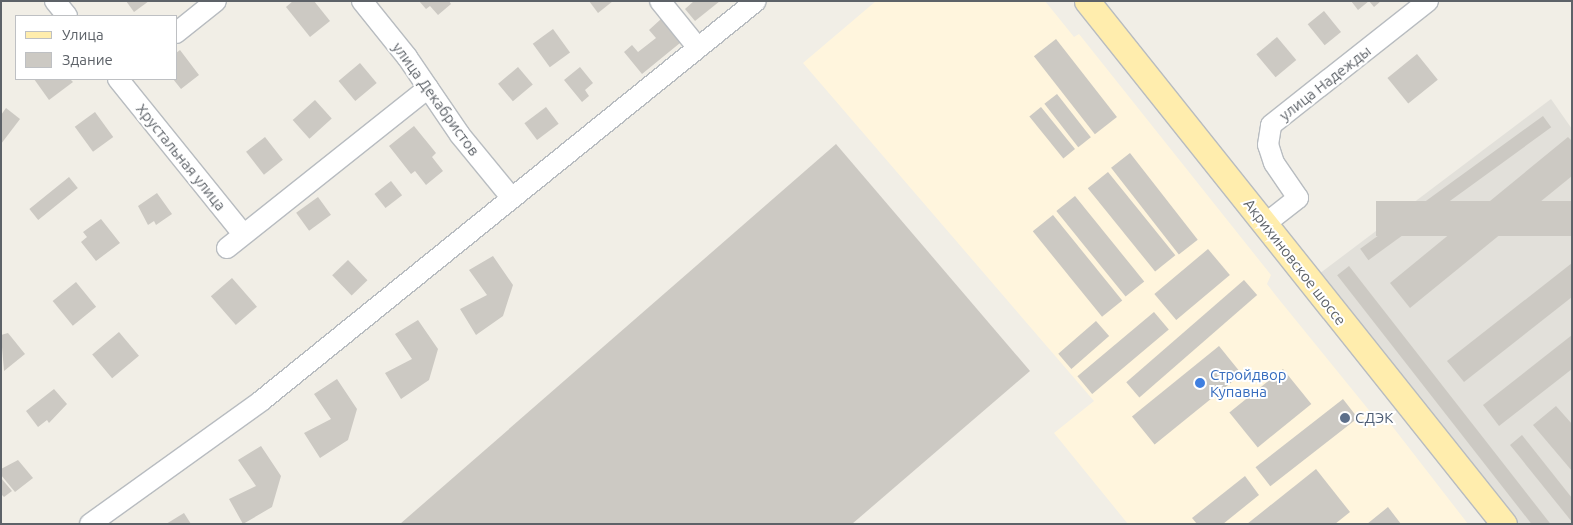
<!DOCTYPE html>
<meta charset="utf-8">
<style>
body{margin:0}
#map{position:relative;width:1573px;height:525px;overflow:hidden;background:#f1eee6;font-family:Ubuntu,sans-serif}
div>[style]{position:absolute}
.commercial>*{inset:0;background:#fff5dd}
.industrial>*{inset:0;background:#e2e0da}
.building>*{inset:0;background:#ccc9c3;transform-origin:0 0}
.roads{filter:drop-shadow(1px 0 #b8bcc0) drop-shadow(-1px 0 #b8bcc0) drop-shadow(0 1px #b8bcc0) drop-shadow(0 -1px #b8bcc0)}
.minor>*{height:20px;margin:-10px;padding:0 10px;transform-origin:10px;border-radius:10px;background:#fff}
.major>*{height:25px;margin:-12.5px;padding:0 12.5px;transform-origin:12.5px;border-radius:12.5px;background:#ffedad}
.dots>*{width:14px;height:14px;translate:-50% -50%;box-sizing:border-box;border:2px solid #fff;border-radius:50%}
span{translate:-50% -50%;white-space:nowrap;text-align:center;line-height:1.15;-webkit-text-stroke:4px #fff;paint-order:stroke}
.street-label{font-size:15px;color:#5d6268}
.shop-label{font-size:15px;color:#366cbe}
.left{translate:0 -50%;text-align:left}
.service-label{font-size:15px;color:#4e5e75}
.frame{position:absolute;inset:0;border:2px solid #5d6268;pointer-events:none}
.legend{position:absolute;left:15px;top:15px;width:162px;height:65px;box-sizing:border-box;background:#fff;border:1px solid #bec0c3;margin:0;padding:6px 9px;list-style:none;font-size:15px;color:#5d6268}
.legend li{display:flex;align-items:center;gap:10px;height:25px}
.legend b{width:25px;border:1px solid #bec0c3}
</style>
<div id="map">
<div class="commercial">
<div style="clip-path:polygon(876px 1px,1045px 1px,1074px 37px,1079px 34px,1271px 275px,1267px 284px,1277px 297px,1381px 425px,1389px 422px,1468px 524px,1128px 524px,1054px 433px,1094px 401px,803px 63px)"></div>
</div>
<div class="industrial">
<div style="clip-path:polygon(1551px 99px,1572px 129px,1572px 524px,1512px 524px,1315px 277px)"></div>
</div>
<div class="building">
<div style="clip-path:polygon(126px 1px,149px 1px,134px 12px)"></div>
<div style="clip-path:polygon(293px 1px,314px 1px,330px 21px,310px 37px,286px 7px)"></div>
<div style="clip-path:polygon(419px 1px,449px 1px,451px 4px,438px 15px,430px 6px,426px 9px)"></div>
<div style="clip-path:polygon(589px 1px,613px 1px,598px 13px)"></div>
<div style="clip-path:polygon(694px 1px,720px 1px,695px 21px,685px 9px)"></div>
<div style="clip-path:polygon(1351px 1px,1381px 1px,1374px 7px,1369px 1px,1358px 10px)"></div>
<div style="left:1324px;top:11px;width:27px;height:21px;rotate:51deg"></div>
<div style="clip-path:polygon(661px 19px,680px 43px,642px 74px,624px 52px,632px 45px,638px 52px,656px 38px,649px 30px)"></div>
<div style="left:553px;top:29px;width:29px;height:25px;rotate:54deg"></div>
<div style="left:1277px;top:37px;width:30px;height:27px;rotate:50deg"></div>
<div style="left:1056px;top:39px;width:99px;height:28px;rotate:52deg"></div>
<div style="clip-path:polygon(180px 50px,199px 75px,181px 89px,173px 79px,176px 79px,176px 53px)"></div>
<div style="left:1417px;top:54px;width:33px;height:38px;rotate:51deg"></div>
<div style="left:360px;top:63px;width:26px;height:28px;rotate:50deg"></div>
<div style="left:518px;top:67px;width:23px;height:26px;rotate:50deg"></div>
<div style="clip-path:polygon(580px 67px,593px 83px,585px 90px,589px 96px,582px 102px,564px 80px)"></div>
<div style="clip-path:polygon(34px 79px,70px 79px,73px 82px,49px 100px)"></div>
<div style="left:1057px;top:94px;width:55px;height:16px;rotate:52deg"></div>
<div style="left:315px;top:100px;width:25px;height:30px;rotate:48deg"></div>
<div style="left:546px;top:107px;width:21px;height:27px;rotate:53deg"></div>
<div style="left:1041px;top:107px;width:54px;height:15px;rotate:51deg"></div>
<div style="clip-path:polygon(6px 108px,20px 119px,1px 144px,1px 115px)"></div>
<div style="left:95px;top:112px;width:31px;height:25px;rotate:54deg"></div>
<div style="left:1543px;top:116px;width:14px;height:226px;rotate:54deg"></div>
<div style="clip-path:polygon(414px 126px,436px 153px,432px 157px,443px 171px,426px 185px,415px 171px,411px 174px,389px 146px)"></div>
<div style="left:265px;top:137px;width:29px;height:24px;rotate:52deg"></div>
<div style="clip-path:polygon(1568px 137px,1572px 141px,1572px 176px,1410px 308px,1390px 283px)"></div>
<div style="clip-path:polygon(836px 144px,1030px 371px,852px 524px,400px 524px)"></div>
<div style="left:1130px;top:153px;width:110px;height:24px;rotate:52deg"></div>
<div style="left:1108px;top:172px;width:107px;height:26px;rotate:51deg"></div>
<div style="left:69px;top:177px;width:14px;height:51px;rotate:51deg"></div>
<div style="left:391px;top:181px;width:18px;height:21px;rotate:52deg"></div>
<div style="clip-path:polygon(157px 193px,172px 214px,156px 225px,154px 221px,148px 225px,138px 206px)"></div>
<div style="left:1075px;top:196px;width:110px;height:24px;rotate:51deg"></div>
<div style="left:318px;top:197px;width:22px;height:27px;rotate:54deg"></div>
<div style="left:1572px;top:201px;width:35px;height:196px;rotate:90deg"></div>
<div style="left:1053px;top:215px;width:110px;height:26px;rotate:51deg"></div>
<div style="clip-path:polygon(101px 219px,120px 243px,96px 261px,81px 242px,87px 237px,83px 232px)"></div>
<div style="left:1208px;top:249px;width:34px;height:70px;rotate:50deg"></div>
<div style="clip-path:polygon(493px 256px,513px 285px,503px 316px,476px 335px,460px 309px,487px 295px,469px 270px)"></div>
<div style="left:348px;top:260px;width:28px;height:22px;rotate:46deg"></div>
<div style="clip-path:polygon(1572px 263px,1572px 297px,1464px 382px,1447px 361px)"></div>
<div style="left:1349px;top:266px;width:329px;height:15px;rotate:52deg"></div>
<div style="left:232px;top:278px;width:38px;height:28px;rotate:49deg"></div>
<div style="left:1244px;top:280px;width:20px;height:156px;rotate:49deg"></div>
<div style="left:76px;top:282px;width:32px;height:30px;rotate:51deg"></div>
<div style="left:1154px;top:312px;width:23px;height:100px;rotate:50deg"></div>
<div style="clip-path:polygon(418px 320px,438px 349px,429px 380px,401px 399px,385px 373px,412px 359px,395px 334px)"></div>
<div style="left:1096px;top:321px;width:20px;height:50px;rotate:49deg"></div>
<div style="left:119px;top:332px;width:31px;height:35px;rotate:50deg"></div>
<div style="clip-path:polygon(8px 333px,25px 354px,4px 371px,1px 335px)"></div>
<div style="clip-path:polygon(1572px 335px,1572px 369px,1499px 426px,1483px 405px)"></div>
<div style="left:1219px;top:346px;width:36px;height:112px;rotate:51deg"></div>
<div style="left:1283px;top:369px;width:45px;height:69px;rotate:51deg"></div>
<div style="clip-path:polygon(337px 379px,357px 409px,348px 440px,320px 458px,304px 433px,331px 419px,314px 394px)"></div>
<div style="clip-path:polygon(54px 389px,67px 404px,49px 423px,47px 420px,38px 427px,26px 411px)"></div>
<div style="left:1343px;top:399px;width:24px;height:111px;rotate:52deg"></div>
<div style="clip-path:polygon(1556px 406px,1572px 424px,1572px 471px,1533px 425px)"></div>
<div style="clip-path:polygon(1522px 435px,1572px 498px,1572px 522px,1510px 445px)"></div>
<div style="clip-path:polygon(261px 446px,281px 476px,272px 507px,243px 524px,229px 499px,256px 486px,238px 460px)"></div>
<div style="clip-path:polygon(18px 460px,33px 478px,15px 492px,1px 475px,1px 469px)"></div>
<div style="clip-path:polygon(1316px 469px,1350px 512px,1335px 524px,1247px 524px)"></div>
<div style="clip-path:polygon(1245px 476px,1259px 495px,1223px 524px,1197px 524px,1192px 518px)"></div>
<div style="clip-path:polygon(1px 478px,12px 491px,4px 497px,1px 494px)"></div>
<div style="clip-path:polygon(1388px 507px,1401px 524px,1367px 524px)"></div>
<div style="clip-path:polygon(184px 513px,191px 524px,166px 524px)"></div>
</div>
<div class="roads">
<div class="minor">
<div style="left:55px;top:1px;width:19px;rotate:51deg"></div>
<div style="left:362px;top:1px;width:72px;rotate:51.2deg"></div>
<div style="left:407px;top:57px;width:94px;rotate:55.8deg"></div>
<div style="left:460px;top:135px;width:80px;rotate:50.6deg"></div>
<div style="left:660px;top:1px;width:60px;rotate:51deg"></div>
<div style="left:176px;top:33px;width:51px;rotate:-38.7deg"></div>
<div style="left:118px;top:79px;width:199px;rotate:51.1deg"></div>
<div style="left:1265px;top:224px;width:42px;rotate:-38.2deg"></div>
<div style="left:1298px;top:198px;width:42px;rotate:-124.4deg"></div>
<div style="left:1274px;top:163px;width:19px;rotate:-108deg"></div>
<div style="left:1268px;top:145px;width:20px;rotate:-81deg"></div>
<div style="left:1271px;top:125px;width:200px;rotate:-38.3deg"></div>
<div style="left:227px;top:248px;width:257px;rotate:-38.5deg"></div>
<div style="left:90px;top:524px;width:211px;rotate:-35.7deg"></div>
<div style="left:261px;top:401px;width:636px;rotate:-38.94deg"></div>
</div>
<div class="major">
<div style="left:1087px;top:1px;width:669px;rotate:51.43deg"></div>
</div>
</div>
<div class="dots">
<div style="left:1200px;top:383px;background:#3f7fe0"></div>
<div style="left:1345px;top:418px;background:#5c6f8a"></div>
</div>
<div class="street-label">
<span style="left:1325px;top:83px;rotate:-38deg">улица Надежды</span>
<span style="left:436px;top:99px;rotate:54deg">улица Декабристов</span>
<span style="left:181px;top:157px;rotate:51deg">Хрустальная улица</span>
<span style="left:1295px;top:262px;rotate:52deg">Акрихиновское шоссе</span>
</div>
<div class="shop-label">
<span class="left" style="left:1210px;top:383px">Стройдвор<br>Купавна</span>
</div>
<div class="service-label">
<span class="left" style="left:1355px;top:418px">СДЭК</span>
</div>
<div class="frame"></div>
<ul class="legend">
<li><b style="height:6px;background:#ffedad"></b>Улица</li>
<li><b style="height:14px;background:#ccc9c3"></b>Здание</li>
</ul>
</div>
